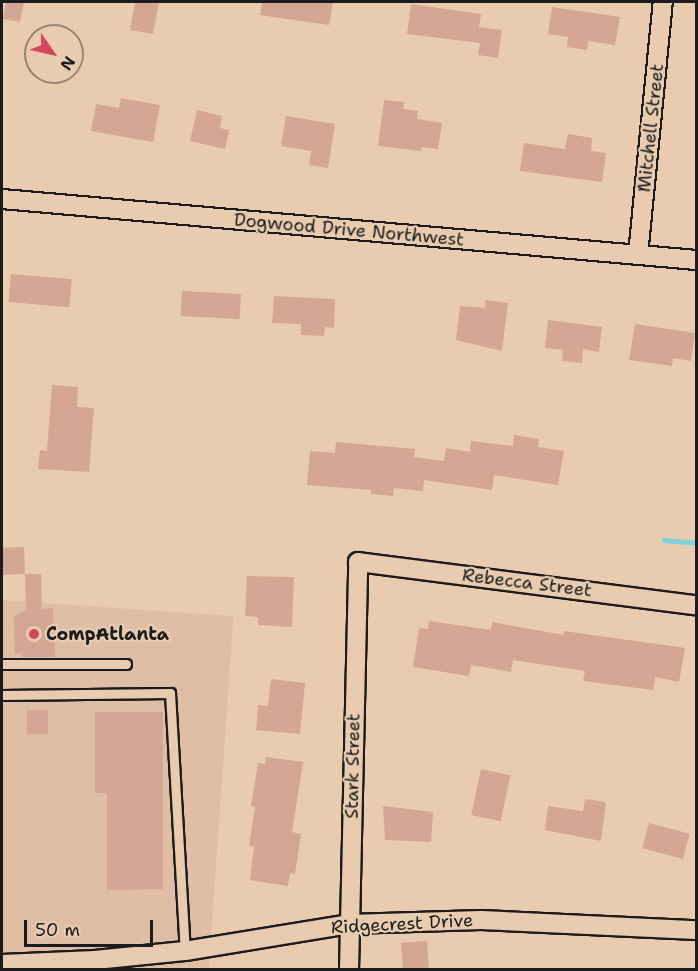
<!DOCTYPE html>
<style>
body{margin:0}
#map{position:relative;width:698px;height:971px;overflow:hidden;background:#e9ccb0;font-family:"Shantell Sans",sans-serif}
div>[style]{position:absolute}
.built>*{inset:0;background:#dfbea5;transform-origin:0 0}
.stream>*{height:5px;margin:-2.5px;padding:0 2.5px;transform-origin:2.5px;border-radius:2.5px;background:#80d0dd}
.building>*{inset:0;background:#d4a694;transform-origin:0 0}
.roads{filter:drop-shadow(2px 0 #1c1c1c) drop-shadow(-2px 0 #1c1c1c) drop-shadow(0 2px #1c1c1c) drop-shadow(0 -2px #1c1c1c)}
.lane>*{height:9px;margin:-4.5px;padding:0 4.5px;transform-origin:4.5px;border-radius:4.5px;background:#e9ccb0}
.street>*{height:18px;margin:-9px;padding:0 9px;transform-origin:9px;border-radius:9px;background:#e9ccb0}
.dots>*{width:16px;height:16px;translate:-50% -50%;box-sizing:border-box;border:3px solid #e9ccb0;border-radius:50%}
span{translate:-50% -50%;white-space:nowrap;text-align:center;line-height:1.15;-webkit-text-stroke:4.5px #e9ccb0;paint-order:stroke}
.street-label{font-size:18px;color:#1c1c1c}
.poi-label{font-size:18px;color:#1c1c1c;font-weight:700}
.left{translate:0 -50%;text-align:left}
.frame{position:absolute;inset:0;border:3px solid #1c1c1c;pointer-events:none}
.north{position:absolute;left:24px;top:24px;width:60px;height:60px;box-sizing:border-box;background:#e9ccb0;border:2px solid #978675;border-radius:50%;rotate:124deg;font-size:16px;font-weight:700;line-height:24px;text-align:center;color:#1c1c1c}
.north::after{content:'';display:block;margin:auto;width:21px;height:27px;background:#d1495b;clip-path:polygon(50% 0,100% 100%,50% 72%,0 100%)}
.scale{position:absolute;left:24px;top:920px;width:129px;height:27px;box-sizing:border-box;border:3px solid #1c1c1c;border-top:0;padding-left:8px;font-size:18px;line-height:21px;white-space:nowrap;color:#1c1c1c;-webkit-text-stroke:4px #e9ccb0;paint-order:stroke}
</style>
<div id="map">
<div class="built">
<div style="left:2px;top:600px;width:232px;height:369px;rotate:4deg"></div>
</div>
<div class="stream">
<div style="left:664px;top:540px;width:32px;rotate:5deg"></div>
</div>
<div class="building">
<div style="clip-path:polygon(6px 2px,24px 2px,20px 22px,3px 19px)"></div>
<div style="clip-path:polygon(135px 2px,159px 2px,153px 34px,130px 30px)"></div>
<div style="clip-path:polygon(262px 2px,333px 2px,329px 25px,260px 15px)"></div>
<div style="clip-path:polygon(411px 4px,481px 14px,479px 27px,502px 30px,498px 58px,478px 55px,480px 43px,407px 34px)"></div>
<div style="clip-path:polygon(552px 7px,620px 17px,615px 45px,588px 41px,587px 50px,567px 47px,568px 37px,548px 34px)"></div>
<div style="clip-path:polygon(121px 98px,160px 105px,153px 142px,91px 131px,96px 104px,119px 108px)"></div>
<div style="clip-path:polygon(384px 100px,404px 102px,403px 109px,418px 111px,417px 119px,442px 123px,438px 149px,422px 147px,421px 151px,378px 146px)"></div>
<div style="clip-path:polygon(197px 110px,222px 116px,220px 128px,229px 130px,225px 149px,190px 141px)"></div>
<div style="clip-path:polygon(286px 116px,335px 124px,328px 168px,309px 165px,311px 151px,281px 146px)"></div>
<div style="clip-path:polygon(568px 134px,592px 138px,591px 151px,606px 153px,602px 182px,520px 171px,524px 143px,565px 149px)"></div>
<div style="left:11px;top:274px;width:61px;height:28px;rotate:5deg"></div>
<div style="left:182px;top:291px;width:59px;height:25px;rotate:3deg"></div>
<div style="clip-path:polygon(274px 296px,335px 299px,334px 328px,325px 327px,324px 336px,301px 335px,301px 324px,272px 323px)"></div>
<div style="clip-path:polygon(486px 300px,508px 303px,502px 351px,456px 340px,460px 306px,485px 308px)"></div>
<div style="clip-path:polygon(548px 320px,602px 327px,599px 352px,583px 349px,582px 363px,562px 361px,563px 350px,545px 348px)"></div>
<div style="clip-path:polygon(635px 324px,695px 333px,691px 361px,673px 358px,672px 366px,629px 360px)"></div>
<div style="clip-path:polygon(52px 385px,78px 387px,77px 407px,94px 408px,89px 472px,38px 469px,40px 450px,47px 451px)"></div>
<div style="clip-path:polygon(514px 435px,539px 439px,538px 447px,564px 451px,558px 485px,494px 475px,492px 490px,424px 480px,423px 491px,394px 488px,393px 496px,371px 494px,371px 490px,307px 485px,310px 451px,335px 453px,336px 442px,415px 449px,414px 457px,444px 461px,446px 448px,470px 452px,471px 441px,513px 446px)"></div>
<div style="left:24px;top:547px;width:27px;height:22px;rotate:88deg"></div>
<div style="clip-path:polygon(25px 574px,41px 574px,42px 609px,53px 608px,55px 657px,22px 657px,22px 653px,15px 654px,14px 616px,26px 610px)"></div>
<div style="clip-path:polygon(247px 576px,294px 577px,292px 627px,258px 625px,258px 617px,245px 616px)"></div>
<div style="clip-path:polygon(429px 621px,491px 630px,492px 622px,564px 635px,564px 631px,685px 648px,679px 682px,655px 677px,653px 690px,583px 681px,585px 671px,513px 660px,511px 672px,471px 665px,469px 676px,413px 667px,419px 628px,428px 629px)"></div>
<div style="clip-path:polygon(271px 679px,305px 683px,300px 734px,256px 730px,258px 705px,268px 706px)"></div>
<div style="left:27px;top:710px;width:21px;height:24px"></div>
<div style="clip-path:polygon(95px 712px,163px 712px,163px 889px,107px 890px,107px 793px,95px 793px)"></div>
<div style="clip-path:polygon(266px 757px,303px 762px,292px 832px,301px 834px,295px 874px,290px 873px,288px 886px,250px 880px,254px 847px,249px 846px,255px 807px,251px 806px,258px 763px,265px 764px)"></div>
<div style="left:481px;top:769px;width:30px;height:47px;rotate:12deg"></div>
<div style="clip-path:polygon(585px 799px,606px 802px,601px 841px,545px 830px,548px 806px,583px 811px)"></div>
<div style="clip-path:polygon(383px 806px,433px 812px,431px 842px,385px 840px)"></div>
<div style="left:649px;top:823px;width:42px;height:26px;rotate:15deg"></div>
<div style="left:427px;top:941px;width:28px;height:26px;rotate:86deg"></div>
</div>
<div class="roads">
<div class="lane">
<div style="left:2px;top:664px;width:124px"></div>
<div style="left:2px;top:695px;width:168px;rotate:-0.7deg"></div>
<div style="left:170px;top:693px;width:258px;rotate:86.7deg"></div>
</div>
<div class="street">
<div style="left:2px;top:199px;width:697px;rotate:5.02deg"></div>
<div style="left:638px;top:255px;width:254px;rotate:-84.4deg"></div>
<div style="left:2px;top:964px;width:93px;rotate:-2.5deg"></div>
<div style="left:95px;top:960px;width:90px;rotate:-5.7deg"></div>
<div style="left:185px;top:951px;width:166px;rotate:-9.3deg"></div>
<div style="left:349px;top:924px;width:132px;rotate:-1.7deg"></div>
<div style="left:481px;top:920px;width:215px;rotate:2.7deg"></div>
<div style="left:349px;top:970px;width:408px;rotate:-88.7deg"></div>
<div style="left:358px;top:562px;width:341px;rotate:7.3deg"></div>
</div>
</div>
<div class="dots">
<div style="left:34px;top:634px;background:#d1495b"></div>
</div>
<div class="street-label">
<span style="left:651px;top:128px;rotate:-84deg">Mitchell Street</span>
<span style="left:349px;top:230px;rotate:5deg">Dogwood Drive Northwest</span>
<span style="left:527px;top:583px;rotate:7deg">Rebecca Street</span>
<span style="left:353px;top:766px;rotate:-89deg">Stark Street</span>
<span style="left:402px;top:924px;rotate:-3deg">Ridgecrest Drive</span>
</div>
<div class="poi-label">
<span class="left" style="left:46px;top:634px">CompAtlanta</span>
</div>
<div class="frame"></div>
<div class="north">N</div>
<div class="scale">50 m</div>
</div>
